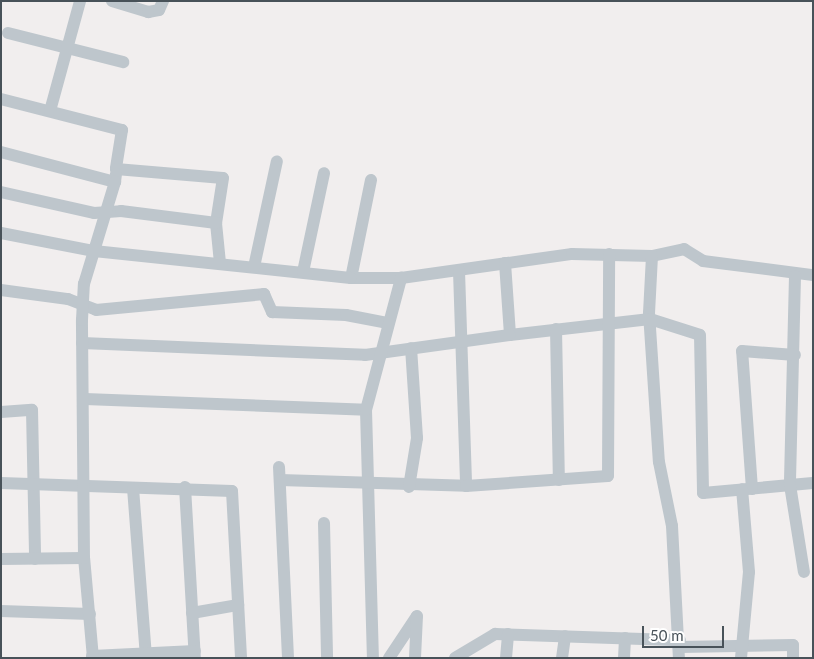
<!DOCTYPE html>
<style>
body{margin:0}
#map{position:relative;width:814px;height:659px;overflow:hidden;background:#f1eeee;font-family:Lato,sans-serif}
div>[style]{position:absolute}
.street>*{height:12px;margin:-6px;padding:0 6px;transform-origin:6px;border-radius:6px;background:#bec6cc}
span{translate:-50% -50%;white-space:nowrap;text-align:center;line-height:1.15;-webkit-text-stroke:4px #fff;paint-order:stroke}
.frame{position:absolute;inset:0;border:2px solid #485259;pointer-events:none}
.scale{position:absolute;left:642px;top:626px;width:82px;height:22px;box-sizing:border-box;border:2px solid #485259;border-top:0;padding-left:6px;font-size:15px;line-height:18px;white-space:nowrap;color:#485259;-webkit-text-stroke:4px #fff;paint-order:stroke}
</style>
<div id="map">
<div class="street">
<div style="left:112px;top:1px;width:38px;rotate:17deg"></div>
<div style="left:148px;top:12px;width:11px;rotate:-10deg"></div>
<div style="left:159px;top:10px;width:10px;rotate:-66deg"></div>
<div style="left:8px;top:33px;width:119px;rotate:14.2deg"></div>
<div style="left:1px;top:99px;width:125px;rotate:14.4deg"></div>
<div style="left:122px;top:130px;width:39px;rotate:99deg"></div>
<div style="left:116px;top:169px;width:107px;rotate:4.8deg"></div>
<div style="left:223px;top:178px;width:46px;rotate:98.8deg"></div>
<div style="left:216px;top:223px;width:40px;rotate:84.3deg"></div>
<div style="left:50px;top:111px;width:114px;rotate:-74.7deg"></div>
<div style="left:1px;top:152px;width:118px;rotate:14.7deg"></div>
<div style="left:115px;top:182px;width:8px;rotate:-83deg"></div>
<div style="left:371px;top:180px;width:100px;rotate:101.5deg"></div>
<div style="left:351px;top:278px;width:50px"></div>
<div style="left:401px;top:278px;width:173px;rotate:-8deg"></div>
<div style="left:572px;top:254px;width:80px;rotate:1.4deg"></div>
<div style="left:652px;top:256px;width:33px;rotate:-12deg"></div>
<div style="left:684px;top:249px;width:22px;rotate:32deg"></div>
<div style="left:703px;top:261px;width:111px;rotate:7.3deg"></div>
<div style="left:1px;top:192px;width:95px;rotate:12.7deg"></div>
<div style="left:94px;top:213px;width:27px;rotate:-4deg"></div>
<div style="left:121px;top:211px;width:96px;rotate:7.2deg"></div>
<div style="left:1px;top:233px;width:95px;rotate:11deg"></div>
<div style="left:94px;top:251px;width:258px;rotate:6deg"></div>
<div style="left:652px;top:256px;width:57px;rotate:93deg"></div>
<div style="left:649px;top:313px;width:149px;rotate:86.2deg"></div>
<div style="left:659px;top:462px;width:65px;rotate:78.5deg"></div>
<div style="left:672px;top:526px;width:132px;rotate:87deg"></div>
<div style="left:505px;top:263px;width:72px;rotate:86deg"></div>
<div style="left:510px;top:335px;width:141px;rotate:-6.5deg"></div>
<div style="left:650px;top:319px;width:52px;rotate:17.7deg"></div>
<div style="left:700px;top:335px;width:158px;rotate:88.9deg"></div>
<div style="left:703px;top:493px;width:110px;rotate:-5.2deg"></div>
<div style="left:254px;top:267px;width:108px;rotate:-77.8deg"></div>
<div style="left:459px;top:271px;width:215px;rotate:88.1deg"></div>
<div style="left:303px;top:272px;width:101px;rotate:-78deg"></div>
<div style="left:795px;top:276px;width:209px;rotate:91.4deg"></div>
<div style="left:790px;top:485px;width:88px;rotate:80.9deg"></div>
<div style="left:1px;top:290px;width:68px;rotate:7.7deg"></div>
<div style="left:68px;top:299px;width:30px;rotate:21deg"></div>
<div style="left:96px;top:310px;width:169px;rotate:-5.4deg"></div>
<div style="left:264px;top:294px;width:20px;rotate:66deg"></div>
<div style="left:272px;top:312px;width:74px;rotate:2.3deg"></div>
<div style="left:346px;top:315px;width:43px;rotate:10.8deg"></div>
<div style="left:556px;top:329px;width:151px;rotate:88.9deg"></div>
<div style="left:82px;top:343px;width:283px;rotate:2.4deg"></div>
<div style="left:365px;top:355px;width:146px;rotate:-7.9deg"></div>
<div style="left:85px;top:399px;width:281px;rotate:2.2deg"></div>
<div style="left:366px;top:410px;width:248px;rotate:88.4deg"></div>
<div style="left:366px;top:410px;width:137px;rotate:-75.1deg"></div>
<div style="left:1px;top:412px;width:31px;rotate:-4deg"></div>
<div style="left:32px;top:410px;width:149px;rotate:88.8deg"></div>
<div style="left:279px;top:467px;width:191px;rotate:87.3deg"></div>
<div style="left:280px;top:480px;width:186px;rotate:1.8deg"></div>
<div style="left:466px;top:486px;width:142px;rotate:-4deg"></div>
<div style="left:608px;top:476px;width:222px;rotate:-89.7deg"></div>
<div style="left:1px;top:483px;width:231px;rotate:2deg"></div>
<div style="left:232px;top:491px;width:167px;rotate:86.9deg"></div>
<div style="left:185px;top:487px;width:171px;rotate:86.7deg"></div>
<div style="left:409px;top:487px;width:50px;rotate:-80.7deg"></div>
<div style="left:417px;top:438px;width:90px;rotate:-93.8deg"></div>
<div style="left:133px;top:488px;width:170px;rotate:85.6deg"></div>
<div style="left:752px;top:489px;width:138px;rotate:-94.1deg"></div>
<div style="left:742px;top:351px;width:53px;rotate:4.3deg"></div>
<div style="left:324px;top:523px;width:135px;rotate:88.7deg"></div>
<div style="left:1px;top:559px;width:83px;rotate:-0.7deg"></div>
<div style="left:1px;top:611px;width:89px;rotate:1.9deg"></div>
<div style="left:192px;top:613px;width:47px;rotate:-9.9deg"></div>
<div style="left:680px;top:647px;width:113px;rotate:-1deg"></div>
<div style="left:793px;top:645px;width:13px;rotate:90deg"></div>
<div style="left:92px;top:656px;width:103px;rotate:-2.8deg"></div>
<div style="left:93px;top:658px;width:100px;rotate:-95.1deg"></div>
<div style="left:84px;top:558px;width:238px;rotate:-90.5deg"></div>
<div style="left:82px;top:320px;width:36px;rotate:-87deg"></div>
<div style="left:84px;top:284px;width:107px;rotate:-73.1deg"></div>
<div style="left:389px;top:658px;width:50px;rotate:-56.3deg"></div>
<div style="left:415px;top:658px;width:42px;rotate:-87.3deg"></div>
<div style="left:455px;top:658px;width:47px;rotate:-31deg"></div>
<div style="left:495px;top:634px;width:185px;rotate:1.9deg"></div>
<div style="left:506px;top:658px;width:24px;rotate:-85deg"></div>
<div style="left:562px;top:658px;width:22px;rotate:-82deg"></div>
<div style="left:624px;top:658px;width:20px;rotate:-87deg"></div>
<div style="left:741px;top:658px;width:86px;rotate:-84.7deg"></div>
<div style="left:749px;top:572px;width:83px;rotate:-94.8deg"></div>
</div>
<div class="frame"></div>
<div class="scale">50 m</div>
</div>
